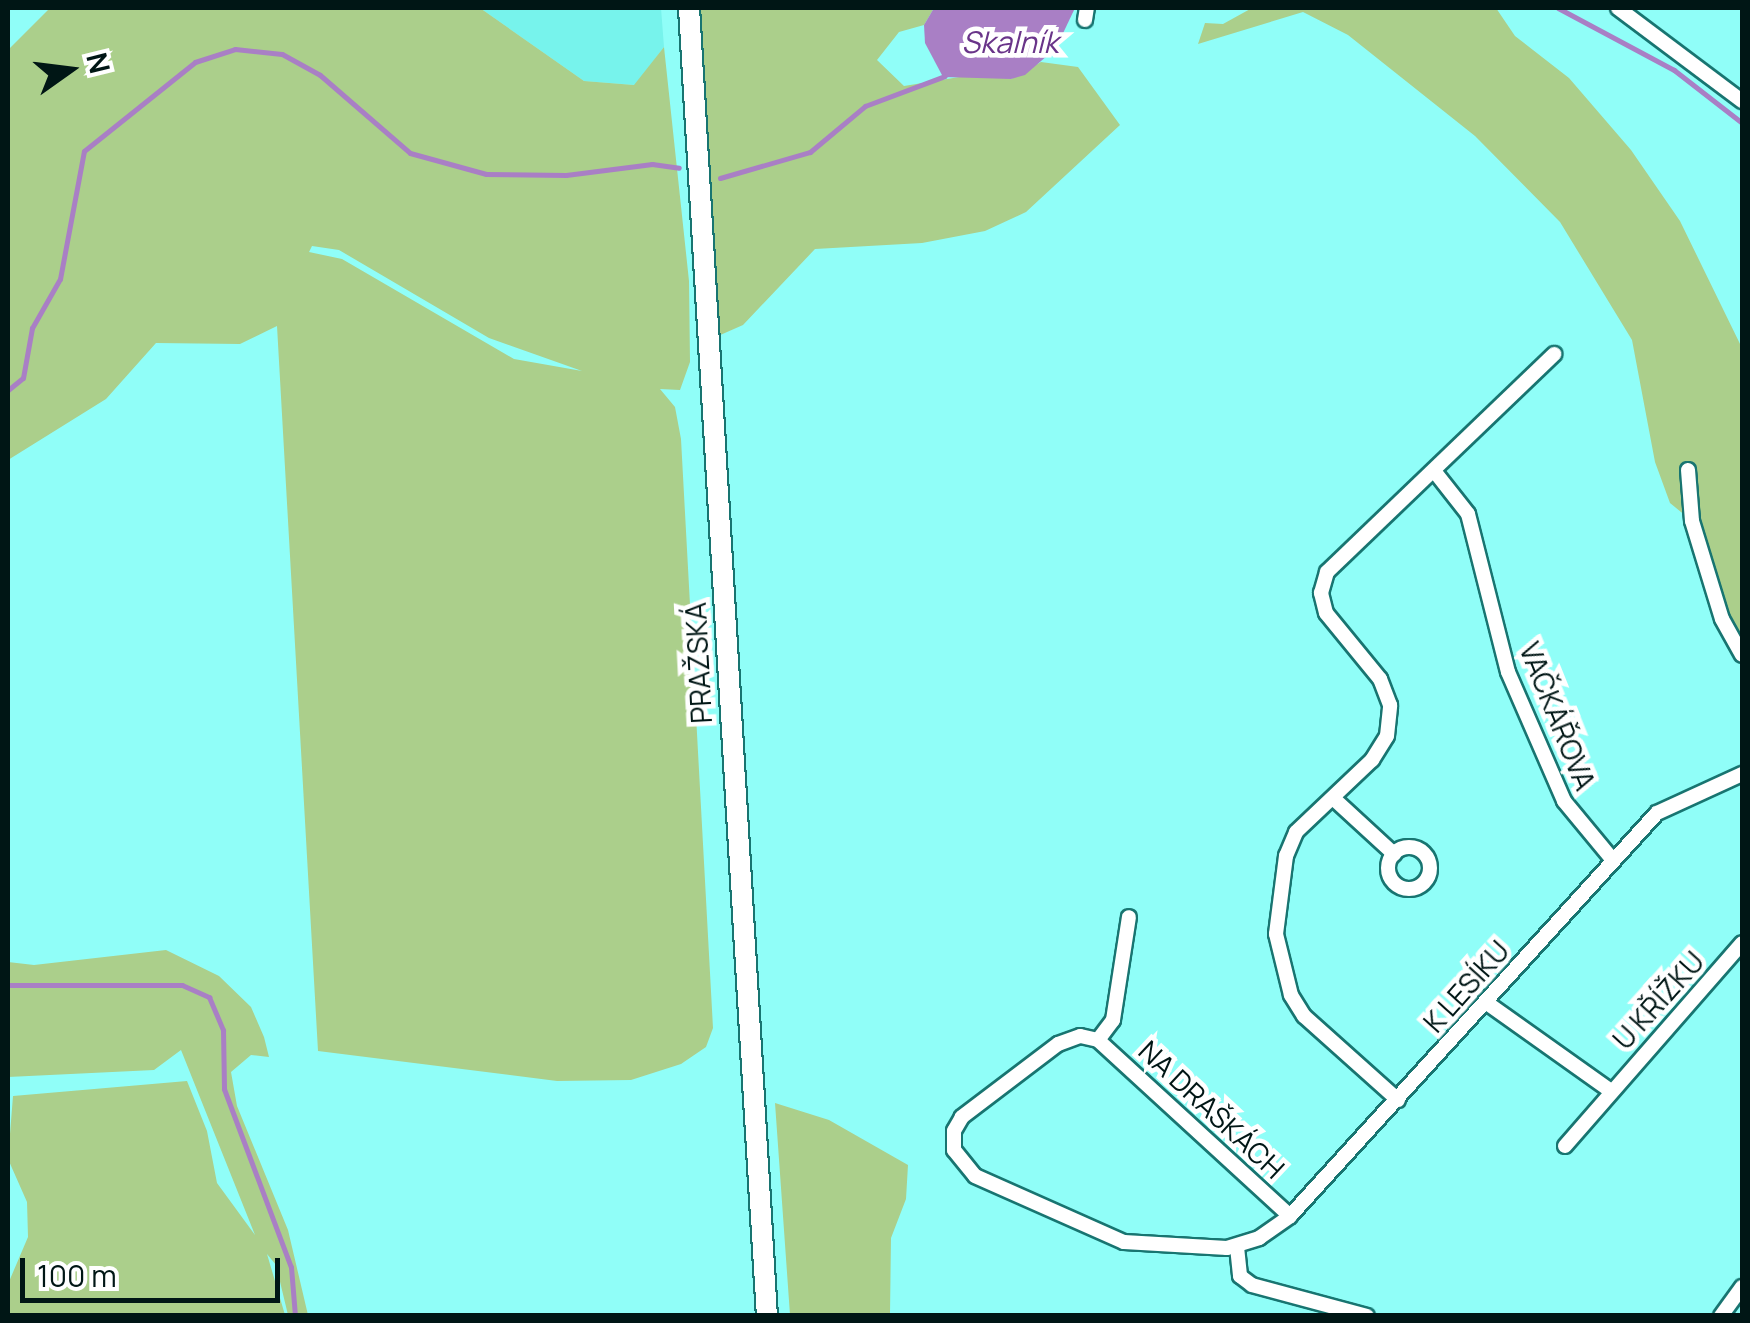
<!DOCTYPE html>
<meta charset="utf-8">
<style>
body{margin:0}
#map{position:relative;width:1750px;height:1323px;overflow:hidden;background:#90fef8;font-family:Manrope,sans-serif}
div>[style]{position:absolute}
.built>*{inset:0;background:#77f3ec}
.green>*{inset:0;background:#abcf8b}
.water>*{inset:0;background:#a97fc5}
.stream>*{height:5px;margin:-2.5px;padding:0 2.5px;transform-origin:2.5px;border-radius:2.5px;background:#a97fc5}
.roads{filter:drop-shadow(2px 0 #187571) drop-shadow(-2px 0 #187571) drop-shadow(0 2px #187571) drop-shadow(0 -2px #187571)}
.minor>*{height:14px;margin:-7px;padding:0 7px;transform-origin:7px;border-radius:7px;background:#fff}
.minor>.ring{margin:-7px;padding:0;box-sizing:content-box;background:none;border:14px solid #fff;border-radius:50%}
.secondary>*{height:20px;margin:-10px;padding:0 10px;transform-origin:10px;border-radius:10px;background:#fff}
span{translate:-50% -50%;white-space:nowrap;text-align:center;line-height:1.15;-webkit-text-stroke:9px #fff;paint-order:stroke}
.street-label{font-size:28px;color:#001615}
.water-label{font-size:30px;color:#693489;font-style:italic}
.frame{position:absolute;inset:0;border:10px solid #001615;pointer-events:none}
.north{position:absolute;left:20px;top:20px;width:100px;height:100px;-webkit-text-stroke:8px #fff;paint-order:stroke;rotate:76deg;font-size:28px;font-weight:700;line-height:40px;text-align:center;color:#001615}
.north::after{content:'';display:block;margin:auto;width:35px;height:45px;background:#001615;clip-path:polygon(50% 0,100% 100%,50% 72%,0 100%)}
.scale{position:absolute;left:20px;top:1258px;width:260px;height:45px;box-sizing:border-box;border:5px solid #001615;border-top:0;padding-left:12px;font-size:30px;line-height:35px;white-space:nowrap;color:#001615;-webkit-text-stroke:8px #fff;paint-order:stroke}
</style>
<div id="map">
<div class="built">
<div style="clip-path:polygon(480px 8px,661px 8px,664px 47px,635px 85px,584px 81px)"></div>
</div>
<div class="green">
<div style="clip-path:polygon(evenodd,50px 8px,480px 8px,584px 81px,634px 85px,664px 47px,689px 281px,690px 362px,680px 390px,660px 389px,675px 407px,681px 439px,713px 1028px,706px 1047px,681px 1064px,631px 1080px,557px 1081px,318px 1051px,277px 326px,240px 344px,156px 343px,106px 399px,8px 460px,8px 50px,50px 8px,312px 246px,339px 250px,489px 338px,582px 371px,514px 359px,342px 259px,309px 252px,312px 246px)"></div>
<div style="clip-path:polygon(699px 8px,934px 8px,924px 25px,899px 32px,877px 60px,904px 86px,984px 73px,1011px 79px,1041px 62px,1078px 67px,1120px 125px,1026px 212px,985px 231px,922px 243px,815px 249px,743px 325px,718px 336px)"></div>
<div style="clip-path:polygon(1252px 8px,1496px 8px,1515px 36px,1569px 78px,1631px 150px,1680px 221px,1742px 348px,1742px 655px,1692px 521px,1670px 503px,1655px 462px,1632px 340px,1560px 222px,1475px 136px,1348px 35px,1303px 12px,1198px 44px,1205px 23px,1223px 24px)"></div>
<div style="clip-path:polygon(166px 950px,219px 976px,251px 1007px,264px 1037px,269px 1057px,251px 1055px,231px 1072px,237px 1106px,288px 1230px,308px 1315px,288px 1315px,276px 1265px,267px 1254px,285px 1315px,8px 1315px,8px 1284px,28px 1237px,27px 1202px,8px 1159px,13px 1096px,187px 1081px,207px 1131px,217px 1183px,255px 1235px,181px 1050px,154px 1070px,8px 1077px,8px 962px,34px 965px)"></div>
<div style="clip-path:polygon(775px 1103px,829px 1120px,908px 1165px,906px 1199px,891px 1238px,890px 1315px,790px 1315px)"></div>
</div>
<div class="water">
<div style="clip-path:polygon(934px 8px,1075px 8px,1056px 48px,1025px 75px,1011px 79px,943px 77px,925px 43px,924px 25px)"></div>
</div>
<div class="stream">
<div style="left:1558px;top:8px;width:132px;rotate:28.1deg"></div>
<div style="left:1674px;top:70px;width:86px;rotate:37.9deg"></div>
<div style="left:720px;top:178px;width:94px;rotate:-16.1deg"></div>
<div style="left:810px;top:152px;width:72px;rotate:-39.9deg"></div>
<div style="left:865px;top:106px;width:85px;rotate:-20.6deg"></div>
<div style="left:8px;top:390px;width:19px;rotate:-39deg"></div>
<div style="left:23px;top:378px;width:51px;rotate:-79.8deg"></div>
<div style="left:32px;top:328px;width:56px;rotate:-60.3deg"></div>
<div style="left:60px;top:279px;width:130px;rotate:-79.4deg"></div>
<div style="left:84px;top:151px;width:142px;rotate:-38.7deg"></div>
<div style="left:195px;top:62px;width:42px;rotate:-18deg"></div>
<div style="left:235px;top:49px;width:47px;rotate:6.1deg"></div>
<div style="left:282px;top:54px;width:43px;rotate:28.9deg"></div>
<div style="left:320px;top:75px;width:119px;rotate:40.9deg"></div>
<div style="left:410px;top:153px;width:79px;rotate:15.4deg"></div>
<div style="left:486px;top:174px;width:80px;rotate:0.7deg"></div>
<div style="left:566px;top:175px;width:87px;rotate:-7.3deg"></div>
<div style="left:652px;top:164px;width:27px;rotate:8deg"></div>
<div style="left:8px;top:985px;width:174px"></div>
<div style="left:182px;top:985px;width:30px;rotate:24deg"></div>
<div style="left:209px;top:997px;width:36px;rotate:67deg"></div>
<div style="left:223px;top:1030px;width:59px;rotate:89deg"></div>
<div style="left:224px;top:1089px;width:190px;rotate:69.4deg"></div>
<div style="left:291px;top:1267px;width:49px;rotate:85.3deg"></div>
</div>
<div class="roads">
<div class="minor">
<div style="left:1618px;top:8px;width:155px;rotate:36.9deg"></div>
<div style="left:1085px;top:20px;width:12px;rotate:-81deg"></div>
<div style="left:1688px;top:470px;width:51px;rotate:85.5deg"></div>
<div style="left:1692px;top:521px;width:102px;rotate:73deg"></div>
<div style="left:1722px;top:619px;width:41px;rotate:60.9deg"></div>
<div style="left:1435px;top:472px;width:53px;rotate:51.8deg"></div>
<div style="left:1468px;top:514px;width:163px;rotate:75.8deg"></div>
<div style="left:1508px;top:672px;width:141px;rotate:66.5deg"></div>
<div style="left:1564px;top:801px;width:75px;rotate:50.4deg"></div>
<div style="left:1333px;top:798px;width:83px;rotate:42.6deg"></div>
<div class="ring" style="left:1388px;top:847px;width:28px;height:28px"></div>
<div style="left:1487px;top:1003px;width:152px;rotate:35.4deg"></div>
<div style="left:1098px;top:1040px;width:25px;rotate:-53deg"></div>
<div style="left:1113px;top:1020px;width:104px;rotate:-81.2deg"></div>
<div style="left:1398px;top:1100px;width:126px;rotate:-138.2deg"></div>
<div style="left:1304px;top:1016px;width:25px;rotate:-122deg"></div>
<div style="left:1291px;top:995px;width:63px;rotate:-103.8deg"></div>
<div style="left:1276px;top:934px;width:79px;rotate:-82.7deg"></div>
<div style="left:1286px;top:856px;width:26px;rotate:-67deg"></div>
<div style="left:1296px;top:832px;width:105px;rotate:-43.5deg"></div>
<div style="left:1372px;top:760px;width:28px;rotate:-58deg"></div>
<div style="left:1387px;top:736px;width:31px;rotate:-84deg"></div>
<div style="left:1390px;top:705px;width:28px;rotate:-111deg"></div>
<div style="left:1380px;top:679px;width:85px;rotate:-129.3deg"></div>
<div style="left:1326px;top:613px;width:21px;rotate:-104deg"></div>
<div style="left:1321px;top:593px;width:22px;rotate:-74deg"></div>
<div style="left:1327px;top:572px;width:315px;rotate:-43.8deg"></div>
<div style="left:1565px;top:1146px;width:269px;rotate:-48.9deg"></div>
<div style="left:1290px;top:1216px;width:260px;rotate:-137.5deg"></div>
<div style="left:1098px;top:1040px;width:18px;rotate:-167deg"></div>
<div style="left:1080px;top:1036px;width:23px;rotate:160deg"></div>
<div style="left:1058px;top:1044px;width:121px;rotate:142.8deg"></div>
<div style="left:962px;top:1117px;width:16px;rotate:120deg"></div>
<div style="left:954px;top:1131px;width:19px;rotate:90deg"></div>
<div style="left:954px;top:1150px;width:33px;rotate:51deg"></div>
<div style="left:975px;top:1176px;width:163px;rotate:23.9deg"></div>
<div style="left:1124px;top:1242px;width:103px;rotate:3.3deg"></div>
<div style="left:1227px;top:1248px;width:34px;rotate:-17deg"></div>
<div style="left:1259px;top:1238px;width:38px;rotate:-35deg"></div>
<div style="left:1290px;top:1216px;width:545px;rotate:-47.68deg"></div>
<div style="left:1657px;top:813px;width:94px;rotate:-24.6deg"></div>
<div style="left:1237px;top:1247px;width:29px;rotate:84deg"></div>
<div style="left:1240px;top:1276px;width:15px;rotate:37deg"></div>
<div style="left:1252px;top:1285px;width:119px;rotate:15.1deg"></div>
<div style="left:1721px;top:1316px;width:36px;rotate:-54deg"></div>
</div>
<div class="secondary">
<div style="left:689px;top:8px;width:1310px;rotate:86.59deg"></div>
</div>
</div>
<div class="street-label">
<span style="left:698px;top:663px;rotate:-93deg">PRAŽSKÁ</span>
<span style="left:1558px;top:716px;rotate:68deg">VAČKÁŘOVA</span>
<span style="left:1466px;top:986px;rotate:-48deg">K LESÍKU</span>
<span style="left:1658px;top:1000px;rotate:-48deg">U KŘÍŽKU</span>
<span style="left:1212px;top:1109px;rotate:43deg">NA DRAŠKÁCH</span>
</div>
<div class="water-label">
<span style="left:1010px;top:42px">Skalník</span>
</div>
<div class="frame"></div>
<div class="north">N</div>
<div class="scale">100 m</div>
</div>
